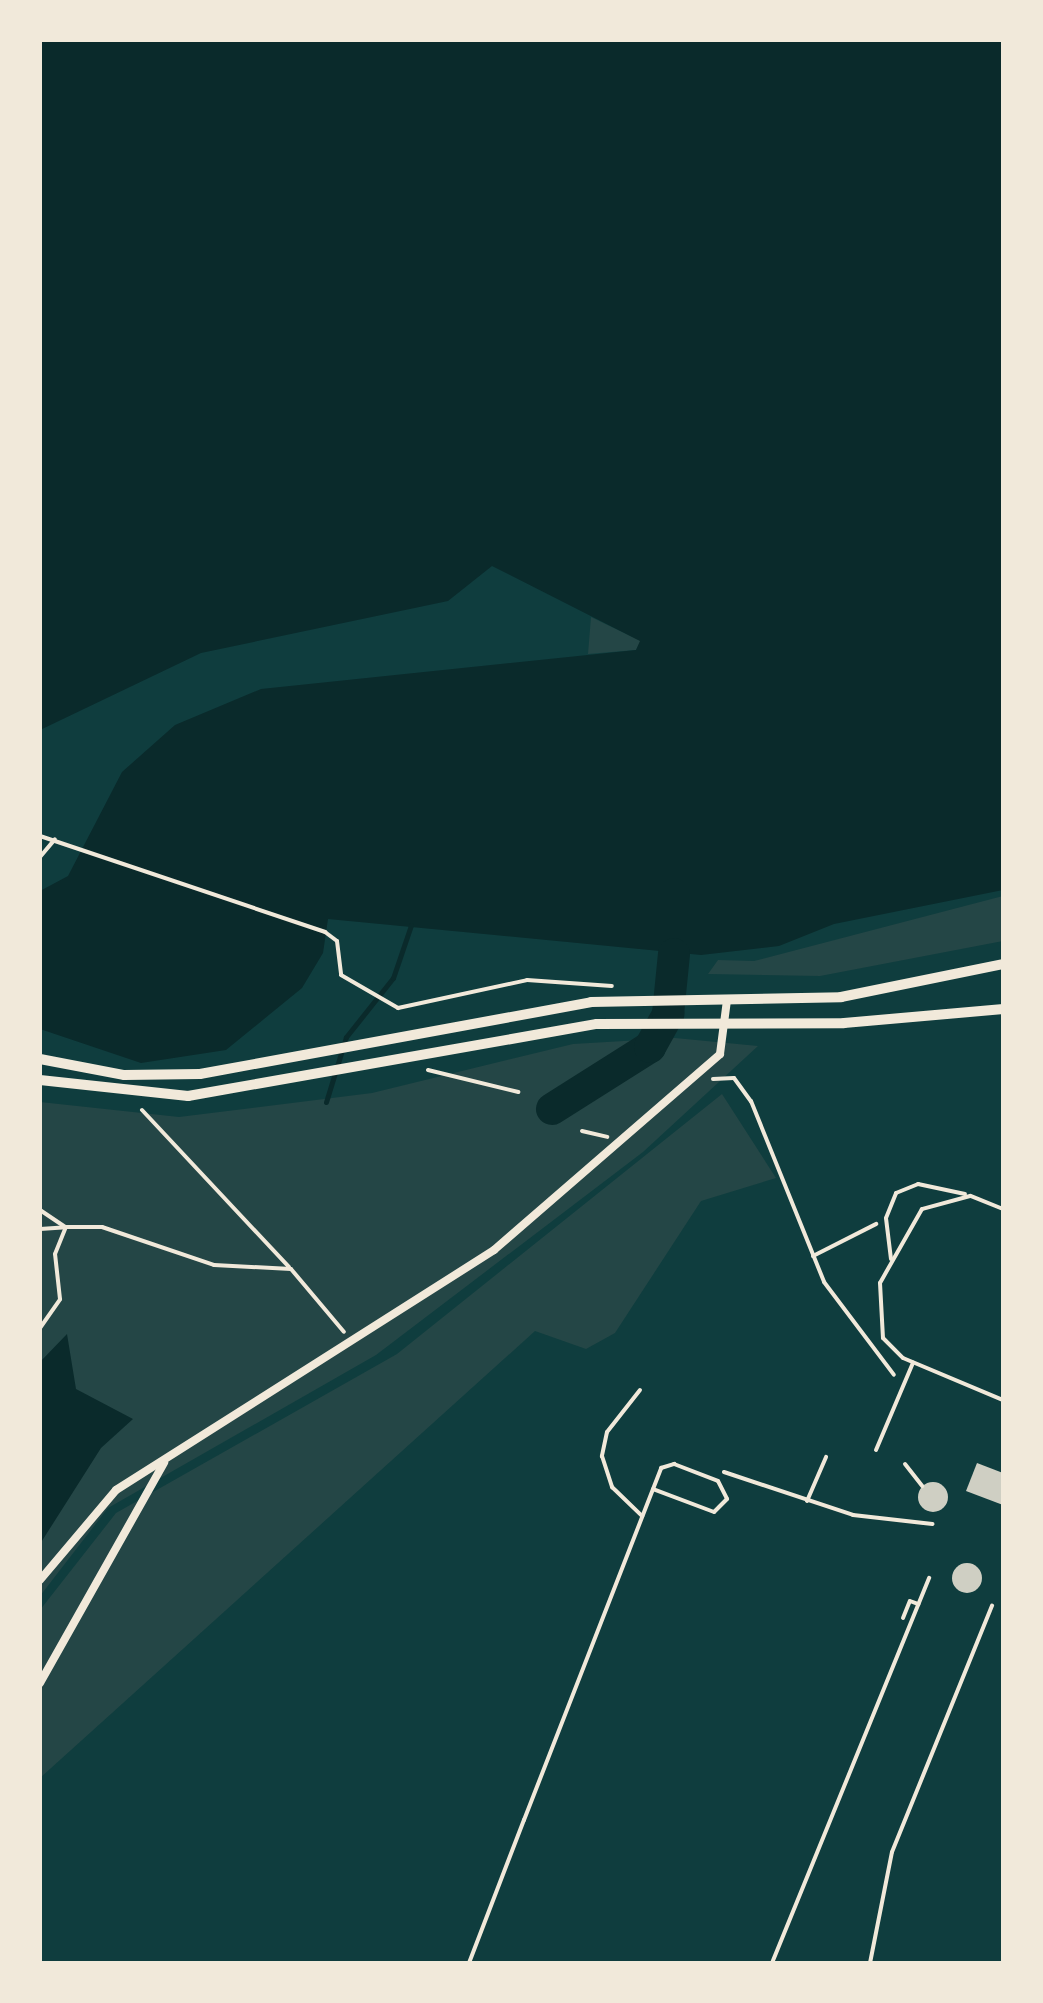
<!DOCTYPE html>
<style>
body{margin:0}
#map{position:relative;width:1043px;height:2003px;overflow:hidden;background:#0f3d3e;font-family:"PT Sans",sans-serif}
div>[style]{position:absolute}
.green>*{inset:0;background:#244646}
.water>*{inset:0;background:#0a2a2b}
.stream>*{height:5px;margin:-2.5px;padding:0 2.5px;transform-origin:2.5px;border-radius:2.5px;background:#0a2a2b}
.river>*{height:32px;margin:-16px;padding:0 16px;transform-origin:16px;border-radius:16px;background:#0a2a2b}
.building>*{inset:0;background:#cfcfc3}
.round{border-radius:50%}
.path>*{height:4px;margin:-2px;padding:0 2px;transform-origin:2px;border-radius:2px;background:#f1e9da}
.service>*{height:4px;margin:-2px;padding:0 2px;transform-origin:2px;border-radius:2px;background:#f1e9da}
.minor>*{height:8px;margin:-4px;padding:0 4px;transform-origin:4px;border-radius:4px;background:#f1e9da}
.secondary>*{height:10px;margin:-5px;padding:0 5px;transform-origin:5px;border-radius:5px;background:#f1e9da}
span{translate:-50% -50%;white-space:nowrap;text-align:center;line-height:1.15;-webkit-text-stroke:10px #f1e9da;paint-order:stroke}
.frame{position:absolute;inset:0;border:42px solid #f1e9da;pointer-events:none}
</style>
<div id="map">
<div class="green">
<div style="clip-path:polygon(591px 617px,641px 641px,636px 650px,588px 654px)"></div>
<div style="clip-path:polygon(1003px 896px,1003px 941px,820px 976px,708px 974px,718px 960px,754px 961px)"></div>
<div style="clip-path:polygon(675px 1038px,758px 1046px,643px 1152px,376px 1355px,108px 1508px,40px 1596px,40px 1102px,179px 1117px,372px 1093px,573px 1044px)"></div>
<div style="clip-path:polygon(722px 1094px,776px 1178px,701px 1201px,615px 1333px,586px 1349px,535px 1331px,40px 1778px,40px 1610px,116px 1513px,397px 1354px)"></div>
</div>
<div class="water">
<div style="clip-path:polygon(40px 40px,1003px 40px,1003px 890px,834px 924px,779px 946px,701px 955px,328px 919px,323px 953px,302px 988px,226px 1050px,141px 1063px,40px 1029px,40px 891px,68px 876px,122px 772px,175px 725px,261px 689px,636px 650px,640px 641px,492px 566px,448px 601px,201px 653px,40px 730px)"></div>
<div style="clip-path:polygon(67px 1334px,76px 1389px,133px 1419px,101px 1448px,40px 1544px,40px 1362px)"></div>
</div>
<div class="stream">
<div style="left:326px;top:1102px;width:68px;rotate:-72.9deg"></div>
<div style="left:346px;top:1037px;width:75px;rotate:-51.5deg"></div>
<div style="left:393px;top:978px;width:56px;rotate:-71.2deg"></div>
</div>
<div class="river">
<div style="left:552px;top:1109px;width:116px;rotate:-32.3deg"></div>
<div style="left:650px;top:1047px;width:38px;rotate:-61deg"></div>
<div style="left:668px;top:1014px;width:60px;rotate:-84.3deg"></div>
</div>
<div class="building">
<div style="clip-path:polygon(977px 1463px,1003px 1473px,1003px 1505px,966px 1491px)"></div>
<div class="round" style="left:918px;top:1482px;width:30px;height:30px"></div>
<div class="round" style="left:952px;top:1563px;width:30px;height:30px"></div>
</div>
<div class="path">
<div style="left:40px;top:836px;width:301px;rotate:18.6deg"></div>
<div style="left:325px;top:932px;width:15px;rotate:37deg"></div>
<div style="left:337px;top:941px;width:34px;rotate:83deg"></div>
<div style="left:341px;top:975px;width:66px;rotate:30.1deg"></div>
<div style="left:398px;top:1008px;width:132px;rotate:-12.2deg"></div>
<div style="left:527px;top:980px;width:85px;rotate:4deg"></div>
<div style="left:40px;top:857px;width:23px;rotate:-50deg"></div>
<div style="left:428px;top:1070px;width:93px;rotate:13.7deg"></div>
<div style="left:713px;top:1079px;width:21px;rotate:-3deg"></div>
<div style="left:734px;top:1078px;width:29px;rotate:54deg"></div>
<div style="left:751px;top:1101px;width:195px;rotate:68deg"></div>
<div style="left:824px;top:1282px;width:116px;rotate:53deg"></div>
<div style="left:142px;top:1110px;width:215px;rotate:46.9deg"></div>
<div style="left:582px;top:1131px;width:26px;rotate:13deg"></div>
<div style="left:40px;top:1210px;width:30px;rotate:34deg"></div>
<div style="left:40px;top:1229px;width:26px;rotate:-4deg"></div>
<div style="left:813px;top:1256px;width:71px;rotate:-26.9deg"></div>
<div style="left:40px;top:1328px;width:35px;rotate:-55deg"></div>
<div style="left:60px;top:1299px;width:45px;rotate:-96.3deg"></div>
<div style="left:55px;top:1254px;width:29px;rotate:-68deg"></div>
<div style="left:66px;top:1227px;width:36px"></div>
<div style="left:102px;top:1227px;width:118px;rotate:18.7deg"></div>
<div style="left:214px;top:1265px;width:77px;rotate:3deg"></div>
<div style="left:291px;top:1269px;width:82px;rotate:49.9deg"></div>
<div style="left:905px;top:1464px;width:28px;rotate:52deg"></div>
<div style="left:724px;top:1472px;width:136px;rotate:18.4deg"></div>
<div style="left:853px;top:1515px;width:80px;rotate:6.5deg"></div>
<div style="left:807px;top:1501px;width:48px;rotate:-66.6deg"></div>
<div style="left:903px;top:1618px;width:18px;rotate:-68deg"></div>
<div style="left:910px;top:1601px;width:9px;rotate:21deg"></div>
<div style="left:772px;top:1963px;width:416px;rotate:-67.8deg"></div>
<div style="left:870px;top:1963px;width:113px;rotate:-78.8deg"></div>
<div style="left:892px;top:1852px;width:266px;rotate:-67.9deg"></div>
</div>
<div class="service">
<div style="left:1003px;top:1209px;width:35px;rotate:-158deg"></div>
<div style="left:970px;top:1196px;width:50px;rotate:164.8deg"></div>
<div style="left:922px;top:1209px;width:85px;rotate:119.6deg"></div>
<div style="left:880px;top:1283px;width:55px;rotate:86.9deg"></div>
<div style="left:883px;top:1338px;width:28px;rotate:45deg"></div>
<div style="left:903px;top:1358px;width:108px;rotate:22.8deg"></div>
<div style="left:891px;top:1259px;width:41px;rotate:-97deg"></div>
<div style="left:886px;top:1218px;width:27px;rotate:-68deg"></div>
<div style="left:896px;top:1193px;width:24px;rotate:-22deg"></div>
<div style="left:918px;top:1184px;width:48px;rotate:12deg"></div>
<div style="left:640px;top:1390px;width:53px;rotate:128.2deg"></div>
<div style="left:607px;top:1432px;width:25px;rotate:102deg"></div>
<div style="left:602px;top:1456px;width:33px;rotate:72deg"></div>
<div style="left:612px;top:1487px;width:42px;rotate:44deg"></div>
<div style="left:876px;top:1450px;width:95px;rotate:-67deg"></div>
<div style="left:469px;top:1963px;width:153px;rotate:-69deg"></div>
<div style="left:524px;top:1820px;width:378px;rotate:-68.7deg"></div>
<div style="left:661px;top:1468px;width:14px;rotate:-17deg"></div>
<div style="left:674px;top:1464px;width:47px;rotate:21.1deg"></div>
<div style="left:718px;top:1481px;width:20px;rotate:63deg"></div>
<div style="left:727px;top:1499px;width:18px;rotate:135deg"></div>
<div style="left:714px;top:1512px;width:65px;rotate:-159.3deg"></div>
</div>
<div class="minor">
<div style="left:40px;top:1580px;width:118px;rotate:-49.8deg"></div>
<div style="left:116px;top:1490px;width:448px;rotate:-32.4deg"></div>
<div style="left:494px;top:1250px;width:299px;rotate:-40.9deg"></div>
<div style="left:720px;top:1054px;width:54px;rotate:-82.6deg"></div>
<div style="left:40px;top:1683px;width:253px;rotate:-60.6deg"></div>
</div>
<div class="secondary">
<div style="left:40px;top:1059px;width:86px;rotate:10.8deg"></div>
<div style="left:124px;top:1075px;width:76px;rotate:-0.8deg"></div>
<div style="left:200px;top:1074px;width:398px;rotate:-10.4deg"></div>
<div style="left:591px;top:1002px;width:250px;rotate:-1.1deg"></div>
<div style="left:841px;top:997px;width:165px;rotate:-11.5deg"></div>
<div style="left:40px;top:1080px;width:149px;rotate:6.2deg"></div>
<div style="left:188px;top:1096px;width:415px;rotate:-10deg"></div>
<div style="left:597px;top:1024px;width:247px;rotate:-0.2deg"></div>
<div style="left:844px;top:1023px;width:160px;rotate:-5deg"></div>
</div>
<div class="frame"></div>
</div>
